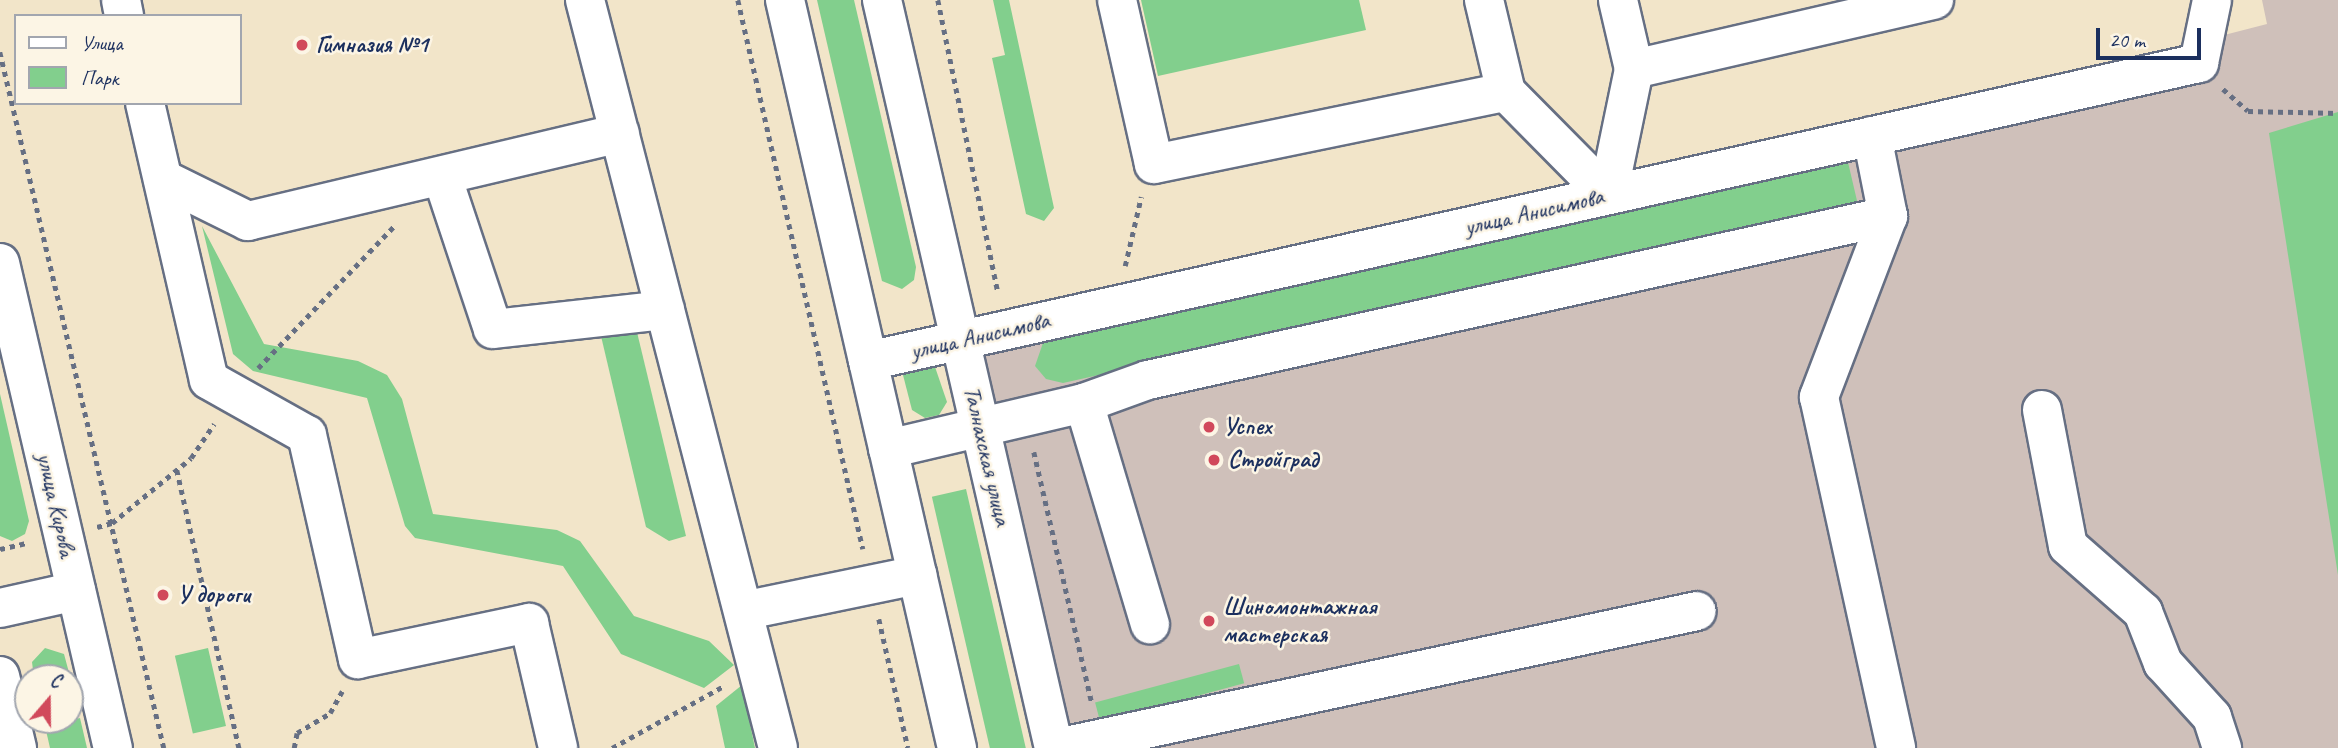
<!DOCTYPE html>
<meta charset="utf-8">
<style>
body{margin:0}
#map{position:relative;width:2338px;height:748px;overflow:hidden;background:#f2e5c9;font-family:Caveat,sans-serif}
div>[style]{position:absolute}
.industrial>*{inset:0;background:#cfc0ba}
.green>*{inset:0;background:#82cf8d;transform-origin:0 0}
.path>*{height:4.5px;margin-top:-2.25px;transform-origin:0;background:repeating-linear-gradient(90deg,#666f83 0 5px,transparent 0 10px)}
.roads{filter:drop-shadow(2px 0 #666f83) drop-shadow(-2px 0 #666f83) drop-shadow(0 2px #666f83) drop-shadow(0 -2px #666f83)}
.minor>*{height:38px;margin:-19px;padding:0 19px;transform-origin:19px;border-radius:19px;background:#fff}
.dots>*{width:19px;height:19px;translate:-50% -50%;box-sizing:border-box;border:4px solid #fcf5e5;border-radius:50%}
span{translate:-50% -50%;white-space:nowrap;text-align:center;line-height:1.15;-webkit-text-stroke:5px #fcf5e5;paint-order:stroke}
.poi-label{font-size:24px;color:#1b2f5e;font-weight:700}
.left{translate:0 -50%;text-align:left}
.street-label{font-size:24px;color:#1b2f5e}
.legend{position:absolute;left:14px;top:14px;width:228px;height:91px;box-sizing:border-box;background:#fcf5e5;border:2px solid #a2a6af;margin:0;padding:9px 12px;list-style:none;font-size:21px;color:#1b2f5e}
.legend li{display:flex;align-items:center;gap:14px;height:35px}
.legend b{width:35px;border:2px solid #a2a6af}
.north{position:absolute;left:14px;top:664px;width:70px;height:70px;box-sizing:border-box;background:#fcf5e5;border:2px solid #a2a6af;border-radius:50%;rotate:20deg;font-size:19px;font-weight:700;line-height:28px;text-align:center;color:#1b2f5e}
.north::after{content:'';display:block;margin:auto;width:24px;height:32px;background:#d1495b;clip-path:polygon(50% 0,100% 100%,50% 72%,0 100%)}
.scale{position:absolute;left:2096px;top:28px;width:105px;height:32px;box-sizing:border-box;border:4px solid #1b2f5e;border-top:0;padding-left:9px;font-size:21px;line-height:24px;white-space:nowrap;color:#1b2f5e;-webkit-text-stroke:5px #fcf5e5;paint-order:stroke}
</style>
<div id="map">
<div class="industrial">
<div style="clip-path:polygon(2262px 0,2338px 0,2338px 748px,1062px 748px,968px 329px,1878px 124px,2267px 24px)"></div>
</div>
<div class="green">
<div style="clip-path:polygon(817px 0,854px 0,916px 267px,914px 280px,902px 289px,882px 281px)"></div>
<div style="clip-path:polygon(993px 0,1009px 0,1054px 208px,1044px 221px,1026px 214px,992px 58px,1005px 55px)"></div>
<div style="clip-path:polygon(1141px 0,1359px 0,1366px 30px,1158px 76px)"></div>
<div style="clip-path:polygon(2338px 112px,2338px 575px,2269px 133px)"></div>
<div style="clip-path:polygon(1847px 158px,1858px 205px,1063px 383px,1046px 379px,1035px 366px,1044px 340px)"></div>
<div style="clip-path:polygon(202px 226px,264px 344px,358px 361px,387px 375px,402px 399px,433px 514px,557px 530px,580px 541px,634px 616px,709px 641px,734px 665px,704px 688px,621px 654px,563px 566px,415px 538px,405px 526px,367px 398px,253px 371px,233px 354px)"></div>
<div style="clip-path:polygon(636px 328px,686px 536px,669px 541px,646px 527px,601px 336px)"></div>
<div style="clip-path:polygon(934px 364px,947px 402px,939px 415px,925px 418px,912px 410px,903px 375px,907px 368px)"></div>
<div style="clip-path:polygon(0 394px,29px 521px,25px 534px,12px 541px,0 536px)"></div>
<div style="left:966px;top:489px;width:266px;height:35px;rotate:77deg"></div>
<div style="clip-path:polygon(45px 648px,64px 654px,75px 695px,70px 696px,70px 678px,34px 678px,32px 662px)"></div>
<div style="left:208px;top:648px;width:80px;height:34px;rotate:77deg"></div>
<div style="left:1239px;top:664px;width:20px;height:149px;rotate:75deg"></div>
<div style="clip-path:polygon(742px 685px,755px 748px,725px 748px,716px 706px)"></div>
<div style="clip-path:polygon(80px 718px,87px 748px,50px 748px,45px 726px)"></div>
</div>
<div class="path">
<div style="left:738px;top:0;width:563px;rotate:77.17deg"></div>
<div style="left:938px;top:0;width:299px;rotate:78.4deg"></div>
<div style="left:0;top:52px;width:715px;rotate:76.74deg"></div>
<div style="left:2223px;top:89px;width:33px;rotate:41deg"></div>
<div style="left:2248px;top:111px;width:90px;rotate:1.3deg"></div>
<div style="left:1125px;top:266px;width:71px;rotate:-76.9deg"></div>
<div style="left:258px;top:368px;width:198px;rotate:-46.2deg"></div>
<div style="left:1034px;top:452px;width:258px;rotate:77deg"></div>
<div style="left:177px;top:470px;width:285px;rotate:77.4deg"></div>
<div style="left:97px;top:527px;width:16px;rotate:-15deg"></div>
<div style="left:112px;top:523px;width:102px;rotate:-39.4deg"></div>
<div style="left:191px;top:458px;width:41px;rotate:-55.9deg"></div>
<div style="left:0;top:549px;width:28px;rotate:-13deg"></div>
<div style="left:879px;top:619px;width:132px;rotate:77.3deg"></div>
<div style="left:294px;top:748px;width:15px;rotate:-79deg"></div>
<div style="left:297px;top:733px;width:39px;rotate:-31deg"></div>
<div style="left:330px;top:713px;width:25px;rotate:-61deg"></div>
<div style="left:612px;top:748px;width:128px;rotate:-29deg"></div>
</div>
<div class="roads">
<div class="minor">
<div style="left:121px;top:0;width:16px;rotate:79deg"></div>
<div style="left:585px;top:0;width:772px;rotate:75.53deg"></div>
<div style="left:785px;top:0;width:768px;rotate:77.05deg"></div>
<div style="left:882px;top:0;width:768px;rotate:77.05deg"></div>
<div style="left:1117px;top:0;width:168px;rotate:77.3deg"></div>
<div style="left:1154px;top:164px;width:359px;rotate:-11.6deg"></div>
<div style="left:1484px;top:0;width:95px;rotate:76.6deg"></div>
<div style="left:1506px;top:92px;width:145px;rotate:45.3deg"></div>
<div style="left:1634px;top:69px;width:308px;rotate:-13deg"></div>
<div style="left:145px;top:103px;width:284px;rotate:77deg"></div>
<div style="left:209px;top:380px;width:112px;rotate:29.3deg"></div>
<div style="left:307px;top:435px;width:230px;rotate:77.2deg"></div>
<div style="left:358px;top:659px;width:175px;rotate:-11.9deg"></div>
<div style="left:529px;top:623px;width:128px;rotate:76.9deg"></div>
<div style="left:1872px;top:136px;width:82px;rotate:78.7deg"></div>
<div style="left:1888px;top:216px;width:194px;rotate:110.9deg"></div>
<div style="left:1819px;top:397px;width:359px;rotate:77.6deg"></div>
<div style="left:442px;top:176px;width:161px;rotate:71.6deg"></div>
<div style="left:493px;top:329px;width:173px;rotate:-6.3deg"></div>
<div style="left:163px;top:179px;width:95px;rotate:26.3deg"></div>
<div style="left:248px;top:221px;width:382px;rotate:-13.3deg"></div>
<div style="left:1608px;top:195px;width:129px;rotate:-78.3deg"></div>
<div style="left:1634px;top:69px;width:71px;rotate:-103.1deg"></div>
<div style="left:0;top:263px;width:498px;rotate:76.9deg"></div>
<div style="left:868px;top:361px;width:1364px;rotate:-12.62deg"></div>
<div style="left:2199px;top:63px;width:64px;rotate:-78.3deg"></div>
<div style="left:1084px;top:403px;width:68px;rotate:-19.8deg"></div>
<div style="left:1148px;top:380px;width:758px;rotate:-12.5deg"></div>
<div style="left:2042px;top:410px;width:138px;rotate:79.2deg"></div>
<div style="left:2068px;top:546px;width:100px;rotate:41.3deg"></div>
<div style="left:2143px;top:612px;width:55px;rotate:68.6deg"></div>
<div style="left:2163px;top:663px;width:73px;rotate:47.8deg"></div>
<div style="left:2212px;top:717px;width:33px;rotate:72deg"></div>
<div style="left:888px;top:449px;width:201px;rotate:-13.2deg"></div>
<div style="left:1084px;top:403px;width:231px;rotate:73.4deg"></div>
<div style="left:0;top:608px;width:78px;rotate:-12.6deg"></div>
<div style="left:747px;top:610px;width:174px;rotate:-11.6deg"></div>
<div style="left:0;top:676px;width:74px;rotate:76.7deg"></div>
<div style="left:1057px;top:748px;width:654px;rotate:-12.08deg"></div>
</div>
</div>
<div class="dots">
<div style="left:302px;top:45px;background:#d1495b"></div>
<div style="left:1209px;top:427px;background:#d1495b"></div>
<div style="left:1214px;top:460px;background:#d1495b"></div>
<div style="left:163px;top:595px;background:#d1495b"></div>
<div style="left:1209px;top:621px;background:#d1495b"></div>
</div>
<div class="poi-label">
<span class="left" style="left:316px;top:45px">Гимназия №1</span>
<span class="left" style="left:1223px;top:427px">Успех</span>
<span class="left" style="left:1228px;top:460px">Стройград</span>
<span class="left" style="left:177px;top:595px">У дороги</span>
<span class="left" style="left:1223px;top:621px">Шиномонтажная<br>мастерская</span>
</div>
<div class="street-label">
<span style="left:1534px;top:212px;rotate:-13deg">улица Анисимова</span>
<span style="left:980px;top:336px;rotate:-13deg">улица Анисимова</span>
<span style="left:987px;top:456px;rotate:77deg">Талнахская улица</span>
<span style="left:56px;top:505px;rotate:77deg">улица Кирова</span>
</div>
<ul class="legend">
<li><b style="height:9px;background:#fff"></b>Улица</li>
<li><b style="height:19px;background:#82cf8d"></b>Парк</li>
</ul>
<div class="north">С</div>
<div class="scale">20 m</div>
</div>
